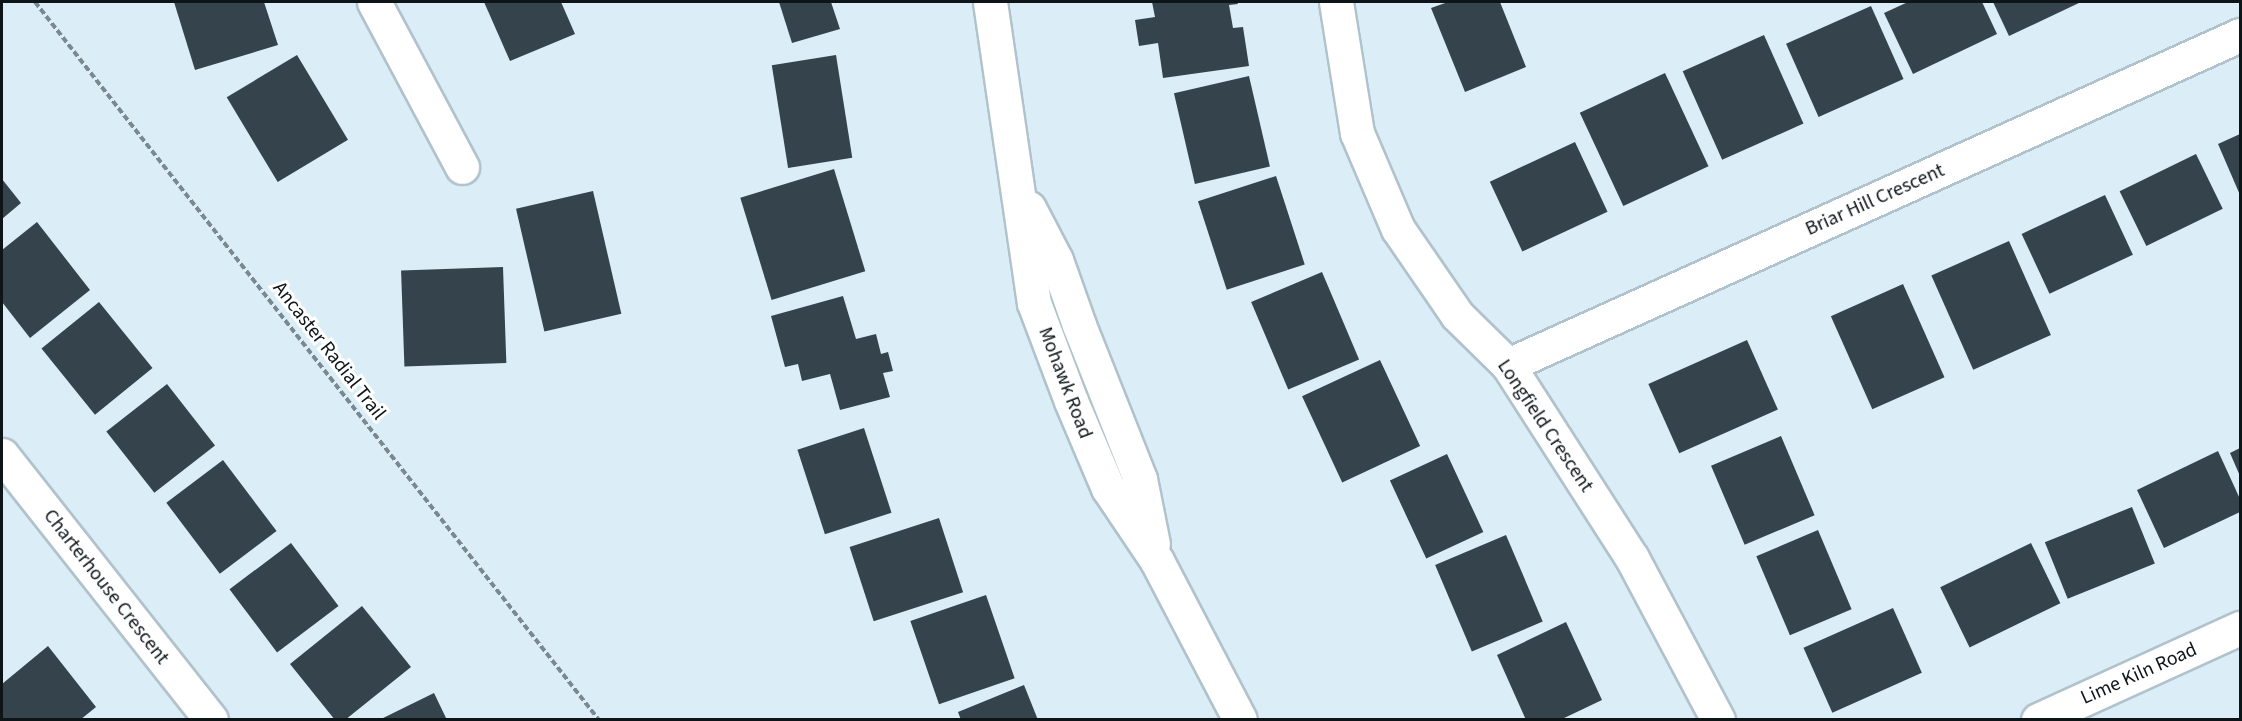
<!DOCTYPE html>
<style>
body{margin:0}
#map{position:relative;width:2242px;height:721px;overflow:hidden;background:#dbeef8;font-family:"Source Sans 3",sans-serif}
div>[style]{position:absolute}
.building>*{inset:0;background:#35444c;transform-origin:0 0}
.path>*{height:4px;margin-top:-2px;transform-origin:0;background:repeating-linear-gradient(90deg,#7b888f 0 6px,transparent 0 9px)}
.roads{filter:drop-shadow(2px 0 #b0c2cb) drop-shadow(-2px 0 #b0c2cb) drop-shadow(0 2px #b0c2cb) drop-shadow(0 -2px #b0c2cb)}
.minor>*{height:33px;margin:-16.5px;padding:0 16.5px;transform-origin:16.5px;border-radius:16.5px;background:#fff}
.secondary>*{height:33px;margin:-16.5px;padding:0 16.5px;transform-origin:16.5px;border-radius:16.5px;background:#fff}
span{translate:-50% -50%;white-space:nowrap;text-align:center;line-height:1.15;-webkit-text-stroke:6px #fff;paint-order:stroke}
.street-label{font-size:20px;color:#0e1518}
.frame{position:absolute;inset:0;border:3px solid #0e1518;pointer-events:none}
</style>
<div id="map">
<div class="building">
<div style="clip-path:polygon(174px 2px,264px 2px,278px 45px,195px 70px)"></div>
<div style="clip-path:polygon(484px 2px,561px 2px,575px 34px,510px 61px)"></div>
<div style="clip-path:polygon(779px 2px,831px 2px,840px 29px,792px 43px)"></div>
<div style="clip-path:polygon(1152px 2px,1237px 2px,1238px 4px,1229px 5px,1233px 28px,1243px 27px,1249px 66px,1163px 78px,1158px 43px,1139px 46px,1135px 20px,1155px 17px)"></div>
<div style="clip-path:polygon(1448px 2px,1500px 2px,1526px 67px,1465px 92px,1431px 8px)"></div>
<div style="clip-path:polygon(1908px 2px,1982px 2px,1997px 34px,1913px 74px,1884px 13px)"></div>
<div style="clip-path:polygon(1993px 2px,2081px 2px,2009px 36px)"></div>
<div style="left:1871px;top:6px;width:80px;height:93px;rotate:66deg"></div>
<div style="left:1764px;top:35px;width:97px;height:89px;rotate:66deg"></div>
<div style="left:297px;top:55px;width:99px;height:82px;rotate:59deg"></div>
<div style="left:836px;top:55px;width:104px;height:65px;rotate:81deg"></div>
<div style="left:1665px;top:73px;width:103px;height:94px;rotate:65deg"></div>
<div style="left:1249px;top:76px;width:93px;height:77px;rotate:77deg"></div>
<div style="clip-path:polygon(2240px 134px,2240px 195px,2218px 144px)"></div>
<div style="left:1575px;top:142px;width:77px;height:94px;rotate:65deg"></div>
<div style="left:2196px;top:154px;width:61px;height:85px;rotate:64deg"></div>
<div style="left:834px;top:169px;width:107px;height:98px;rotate:73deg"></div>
<div style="left:1276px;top:176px;width:93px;height:82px;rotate:72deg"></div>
<div style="clip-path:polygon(2px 179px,21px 203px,2px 219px)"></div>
<div style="left:593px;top:191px;width:126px;height:79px;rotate:77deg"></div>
<div style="left:2105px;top:195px;width:66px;height:92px;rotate:65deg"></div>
<div style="clip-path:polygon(37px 222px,90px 290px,30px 338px,2px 302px,2px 250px)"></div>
<div style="left:2009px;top:241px;width:103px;height:85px;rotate:66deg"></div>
<div style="left:503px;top:267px;width:96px;height:102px;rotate:88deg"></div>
<div style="left:1322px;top:272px;width:95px;height:77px;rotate:67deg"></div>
<div style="left:1903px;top:284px;width:102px;height:79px;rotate:66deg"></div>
<div style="clip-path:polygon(843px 296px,856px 339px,876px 334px,881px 354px,888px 352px,893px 371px,883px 373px,890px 397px,840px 410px,830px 374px,802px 381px,798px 364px,785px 367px,771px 316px)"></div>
<div style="left:99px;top:302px;width:85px;height:74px;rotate:51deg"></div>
<div style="left:1747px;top:340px;width:76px;height:108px;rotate:66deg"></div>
<div style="left:1380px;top:360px;width:95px;height:86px;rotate:65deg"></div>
<div style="left:167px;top:384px;width:78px;height:77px;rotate:52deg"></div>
<div style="left:864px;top:428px;width:89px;height:70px;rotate:72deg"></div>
<div style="left:1781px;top:436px;width:86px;height:76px;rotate:67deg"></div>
<div style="clip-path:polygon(2240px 448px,2240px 476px,2230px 453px)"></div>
<div style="clip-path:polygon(2218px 451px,2240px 499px,2240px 512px,2164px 548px,2137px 490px)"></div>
<div style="left:1447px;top:454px;width:86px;height:63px;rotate:65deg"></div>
<div style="left:223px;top:460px;width:89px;height:71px;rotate:53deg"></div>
<div style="left:2132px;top:507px;width:61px;height:94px;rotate:68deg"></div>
<div style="left:939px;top:518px;width:78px;height:94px;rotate:72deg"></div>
<div style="left:1818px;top:530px;width:86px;height:67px;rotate:67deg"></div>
<div style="left:1506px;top:535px;width:94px;height:77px;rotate:67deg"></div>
<div style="left:291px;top:543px;width:79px;height:77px;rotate:53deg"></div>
<div style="left:2031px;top:543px;width:67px;height:101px;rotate:64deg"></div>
<div style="left:986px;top:595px;width:88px;height:80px;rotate:71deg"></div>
<div style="clip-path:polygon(362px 606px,411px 667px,345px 720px,335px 720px,290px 664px)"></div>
<div style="left:1893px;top:608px;width:71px;height:98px;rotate:66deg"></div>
<div style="clip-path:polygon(1566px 622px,1602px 700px,1560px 720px,1526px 720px,1497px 655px)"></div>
<div style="clip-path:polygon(48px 646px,96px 707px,80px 720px,2px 720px,2px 684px)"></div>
<div style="clip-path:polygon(1024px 685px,1038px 720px,961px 720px,958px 712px)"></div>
<div style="clip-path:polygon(434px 693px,447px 720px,379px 720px)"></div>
</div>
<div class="path">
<div style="left:35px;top:2px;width:913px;rotate:51.85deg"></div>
</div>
<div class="roads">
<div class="minor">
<div style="left:374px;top:2px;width:187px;rotate:61.9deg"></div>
<div style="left:1336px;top:2px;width:133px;rotate:80.9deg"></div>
<div style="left:1357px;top:133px;width:104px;rotate:66.9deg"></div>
<div style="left:1398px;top:229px;width:104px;rotate:55.5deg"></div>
<div style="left:1457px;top:315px;width:71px;rotate:44.4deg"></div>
<div style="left:1508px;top:365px;width:229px;rotate:57.3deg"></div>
<div style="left:1632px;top:558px;width:183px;rotate:62deg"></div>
<div style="left:1508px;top:365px;width:803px;rotate:-24.27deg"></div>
<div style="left:2px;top:455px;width:337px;rotate:51.7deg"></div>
<div style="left:2038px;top:720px;width:222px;rotate:-24.5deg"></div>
</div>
<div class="secondary">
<div style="left:990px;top:2px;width:304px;rotate:81.7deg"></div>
<div style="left:1034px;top:303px;width:105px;rotate:69.3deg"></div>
<div style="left:1071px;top:401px;width:95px;rotate:67deg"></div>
<div style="left:1108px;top:488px;width:88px;rotate:56.1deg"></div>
<div style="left:1157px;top:561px;width:179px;rotate:62.4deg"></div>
<div style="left:1029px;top:208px;width:59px;rotate:62.6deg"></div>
<div style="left:1056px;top:260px;width:69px;rotate:70.5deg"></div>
<div style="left:1079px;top:325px;width:166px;rotate:68.4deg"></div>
<div style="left:1140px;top:479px;width:66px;rotate:78.7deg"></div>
</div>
</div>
<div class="street-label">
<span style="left:1875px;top:200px;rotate:-24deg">Briar Hill Crescent</span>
<span style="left:329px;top:351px;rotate:52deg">Ancaster Radial Trail</span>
<span style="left:1065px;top:383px;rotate:69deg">Mohawk Road</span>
<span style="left:1545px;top:426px;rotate:56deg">Longfield Crescent</span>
<span style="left:106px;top:587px;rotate:52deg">Charterhouse Crescent</span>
<span style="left:2139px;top:674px;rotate:-24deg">Lime Kiln Road</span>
</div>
<div class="frame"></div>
</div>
